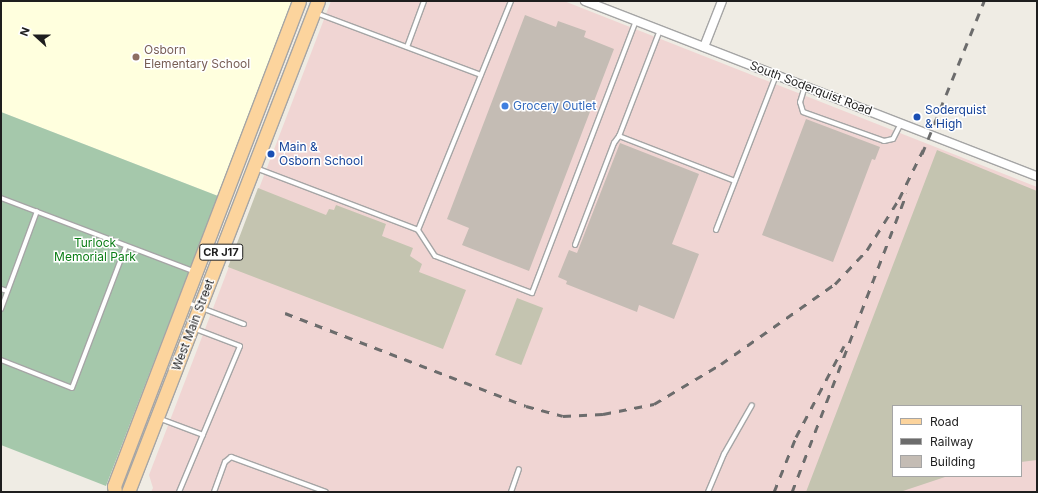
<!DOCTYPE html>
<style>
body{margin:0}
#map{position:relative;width:1038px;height:493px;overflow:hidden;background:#efece4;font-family:Inter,sans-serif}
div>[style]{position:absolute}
.commercial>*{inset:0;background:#f0d5d3}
.education>*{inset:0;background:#ffffde}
.construction>*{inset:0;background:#c4c4b0;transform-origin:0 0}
.cemetery>*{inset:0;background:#a5c8ab}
.building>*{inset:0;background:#c4bcb4}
.roads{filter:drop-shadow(1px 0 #a5a5a5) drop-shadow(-1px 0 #a5a5a5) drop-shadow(0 1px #a5a5a5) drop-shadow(0 -1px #a5a5a5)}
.service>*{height:4px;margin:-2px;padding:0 2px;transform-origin:2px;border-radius:2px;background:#fff}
.minor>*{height:8px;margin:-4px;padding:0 4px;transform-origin:4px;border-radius:4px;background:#fff}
.primary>*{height:13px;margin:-6.5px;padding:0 6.5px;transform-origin:6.5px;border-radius:6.5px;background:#fcd49d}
.rail>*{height:3px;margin-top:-1.5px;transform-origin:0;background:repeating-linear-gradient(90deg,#6c6c6c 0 8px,transparent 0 16px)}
.dots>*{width:11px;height:11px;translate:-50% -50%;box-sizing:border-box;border:2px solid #fff;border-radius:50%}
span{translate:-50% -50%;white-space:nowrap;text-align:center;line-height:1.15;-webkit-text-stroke:3px #fff;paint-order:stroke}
.shield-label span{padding:1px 3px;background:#fff;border:1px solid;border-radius:3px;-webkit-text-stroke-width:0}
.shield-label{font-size:11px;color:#1e1e1e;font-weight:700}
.education-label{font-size:12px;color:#785e54}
.left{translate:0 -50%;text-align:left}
.street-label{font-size:12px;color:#1e1e1e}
.shop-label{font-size:12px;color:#366cbe}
.transit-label{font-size:12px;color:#164399}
.park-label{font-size:12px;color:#0b7e16}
.frame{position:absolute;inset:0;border:2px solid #1e1e1e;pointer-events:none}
.legend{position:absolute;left:892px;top:405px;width:130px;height:72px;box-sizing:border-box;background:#fff;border:1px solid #a5a5a5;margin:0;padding:5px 7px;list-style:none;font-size:12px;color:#1e1e1e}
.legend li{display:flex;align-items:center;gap:8px;height:20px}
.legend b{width:20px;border:1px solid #a5a5a5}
.north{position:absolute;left:16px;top:16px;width:40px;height:40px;-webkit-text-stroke:3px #fff;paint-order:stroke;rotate:291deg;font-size:11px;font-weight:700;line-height:16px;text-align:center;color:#1e1e1e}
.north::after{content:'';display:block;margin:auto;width:14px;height:18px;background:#1e1e1e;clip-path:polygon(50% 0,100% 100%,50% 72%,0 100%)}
</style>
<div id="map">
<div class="commercial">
<div style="clip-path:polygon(evenodd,331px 1px,564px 1px,1037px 187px,1037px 492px,151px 492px,153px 488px,149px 475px,331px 1px,893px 406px,1021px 406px,1021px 476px,893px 476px,893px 406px)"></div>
</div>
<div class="education">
<div style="clip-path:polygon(1px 1px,293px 1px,218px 196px,1px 112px)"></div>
</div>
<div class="construction">
<div style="clip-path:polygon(937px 150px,1037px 191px,1037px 460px,1021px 462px,1021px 406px,893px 406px,893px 476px,948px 476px,900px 492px,806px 492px)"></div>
<div style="clip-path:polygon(258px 188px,326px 215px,329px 209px,334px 210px,336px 205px,386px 224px,382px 236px,413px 248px,410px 256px,422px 264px,419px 272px,466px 290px,443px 349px,228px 267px)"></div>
<div style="left:517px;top:298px;width:28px;height:61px;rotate:21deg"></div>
</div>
<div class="cemetery">
<div style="clip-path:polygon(1px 112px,218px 196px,106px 486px,1px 445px)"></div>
</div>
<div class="building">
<div style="clip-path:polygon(525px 15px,556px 27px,558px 21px,586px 31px,584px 37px,614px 49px,529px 271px,462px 245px,469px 228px,447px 219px)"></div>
<div style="clip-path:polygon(806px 119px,880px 147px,875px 160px,872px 159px,833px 262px,762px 235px)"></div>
<div style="clip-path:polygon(620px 143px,699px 174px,672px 244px,699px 254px,674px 319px,639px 305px,637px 312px,566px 284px,567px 281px,558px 277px,569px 250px,577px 253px)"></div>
</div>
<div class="roads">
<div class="service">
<div style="left:316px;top:13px;width:176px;rotate:20.6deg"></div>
<div style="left:660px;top:30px;width:114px;rotate:111.1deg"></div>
<div style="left:619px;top:136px;width:124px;rotate:21.2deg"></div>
<div style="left:407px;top:47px;width:49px;rotate:-69.7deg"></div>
<div style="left:805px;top:86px;width:17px;rotate:107deg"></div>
<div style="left:800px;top:102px;width:10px;rotate:73deg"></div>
<div style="left:803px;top:112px;width:86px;rotate:19.7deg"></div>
<div style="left:884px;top:141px;width:9px;rotate:-13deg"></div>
<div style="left:893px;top:139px;width:18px;rotate:-63deg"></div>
<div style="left:256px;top:168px;width:173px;rotate:20.9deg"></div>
<div style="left:418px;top:230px;width:247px;rotate:-67.9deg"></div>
<div style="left:1px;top:198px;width:205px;rotate:20.8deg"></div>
<div style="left:418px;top:230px;width:31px;rotate:57deg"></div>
<div style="left:435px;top:256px;width:104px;rotate:20.9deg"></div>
<div style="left:532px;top:293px;width:291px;rotate:-69.1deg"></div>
<div style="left:716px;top:230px;width:166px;rotate:-68.8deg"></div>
<div style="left:575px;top:245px;width:109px;rotate:-69.1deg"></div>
<div style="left:614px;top:143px;width:9px;rotate:-54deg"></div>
<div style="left:1px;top:289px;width:6px;rotate:18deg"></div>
<div style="left:186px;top:302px;width:62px;rotate:20.8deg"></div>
<div style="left:1px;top:309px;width:104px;rotate:-69.8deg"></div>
<div style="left:1px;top:360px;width:76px;rotate:21.5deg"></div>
<div style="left:72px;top:388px;width:152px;rotate:-69.2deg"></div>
<div style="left:158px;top:418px;width:48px;rotate:20.7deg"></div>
<div style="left:179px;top:492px;width:158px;rotate:-67.3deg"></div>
<div style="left:240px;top:346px;width:50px;rotate:-159deg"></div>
<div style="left:214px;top:492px;width:32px;rotate:-70deg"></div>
<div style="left:225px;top:462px;width:8px;rotate:-40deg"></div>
<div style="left:231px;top:457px;width:101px;rotate:20.2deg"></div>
<div style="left:511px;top:492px;width:24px;rotate:-71deg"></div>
<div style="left:708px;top:492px;width:41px;rotate:-67.2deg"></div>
<div style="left:724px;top:454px;width:56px;rotate:-60.3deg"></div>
</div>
<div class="minor">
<div style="left:585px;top:1px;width:485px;rotate:21.2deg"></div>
<div style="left:704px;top:47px;width:49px;rotate:-68.6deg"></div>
</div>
<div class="primary">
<div style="left:115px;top:492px;width:6px;rotate:-99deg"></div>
<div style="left:114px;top:486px;width:519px;rotate:-69.12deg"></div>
<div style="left:128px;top:492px;width:526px;rotate:-68.85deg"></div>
</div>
</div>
<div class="rail">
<div style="left:922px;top:154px;width:165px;rotate:-67.9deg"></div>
<div style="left:285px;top:313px;width:258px;rotate:21.1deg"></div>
<div style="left:526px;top:406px;width:38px;rotate:15deg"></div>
<div style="left:563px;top:416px;width:40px;rotate:-2.9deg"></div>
<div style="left:603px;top:414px;width:52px;rotate:-11.1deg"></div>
<div style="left:654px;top:404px;width:78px;rotate:-30.8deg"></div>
<div style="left:721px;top:364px;width:139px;rotate:-35.1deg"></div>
<div style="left:835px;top:284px;width:47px;rotate:-46.7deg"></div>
<div style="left:867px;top:250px;width:60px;rotate:-57.9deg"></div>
<div style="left:899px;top:199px;width:55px;rotate:-63.9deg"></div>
<div style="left:774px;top:492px;width:59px;rotate:-68.2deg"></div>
<div style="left:796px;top:437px;width:103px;rotate:-62.2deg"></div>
<div style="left:792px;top:492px;width:320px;rotate:-69deg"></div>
</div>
<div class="dots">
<div style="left:136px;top:57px;background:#8d6e63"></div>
<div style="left:505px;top:106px;background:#3f7fe0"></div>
<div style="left:917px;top:117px;background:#1a4fb4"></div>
<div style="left:271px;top:154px;background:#1a4fb4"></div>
</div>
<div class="shield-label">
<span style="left:221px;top:252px">CR J17</span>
</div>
<div class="education-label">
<span class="left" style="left:144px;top:57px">Osborn<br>Elementary School</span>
</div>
<div class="street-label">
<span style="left:811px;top:88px;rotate:21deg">South Soderquist Road</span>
<span style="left:193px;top:325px;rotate:-69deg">West Main Street</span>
</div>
<div class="shop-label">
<span class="left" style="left:513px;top:106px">Grocery Outlet</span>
</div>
<div class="transit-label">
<span class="left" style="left:925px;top:117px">Soderquist<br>&amp; High</span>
<span class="left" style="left:279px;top:154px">Main &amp;<br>Osborn School</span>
</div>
<div class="park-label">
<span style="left:95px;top:250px">Turlock<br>Memorial Park</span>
</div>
<div class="frame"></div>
<ul class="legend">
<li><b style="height:5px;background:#fcd49d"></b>Road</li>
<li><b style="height:5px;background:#6c6c6c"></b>Railway</li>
<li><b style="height:11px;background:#c4bcb4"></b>Building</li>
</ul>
<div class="north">N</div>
</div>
